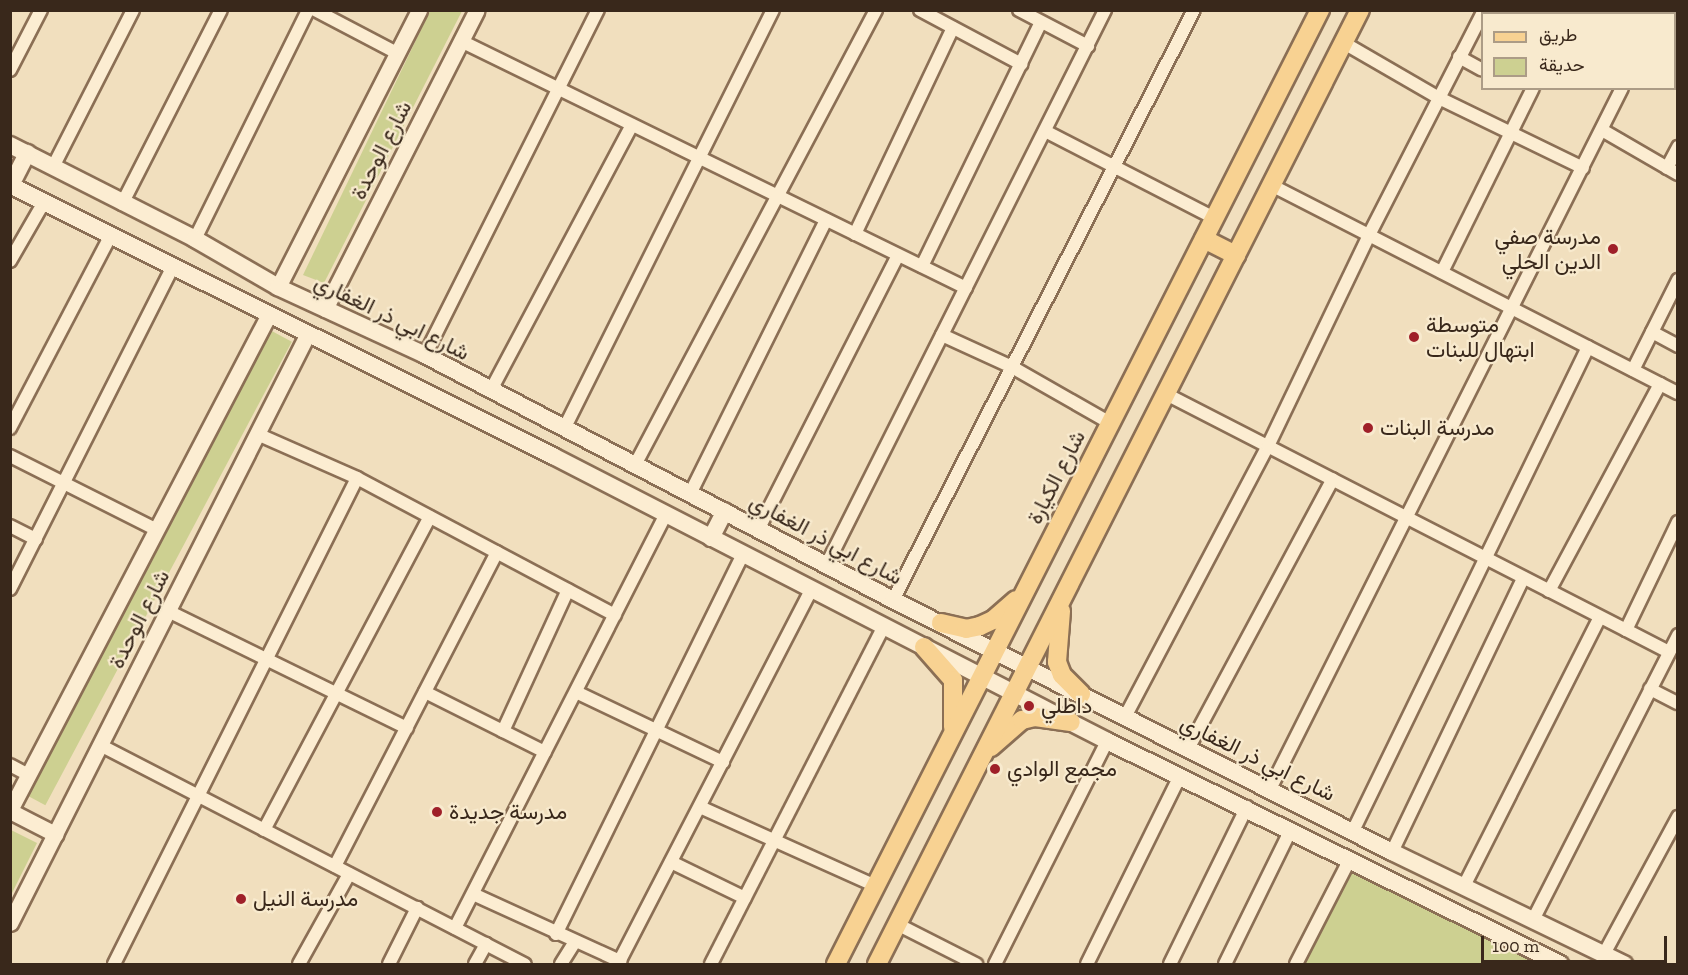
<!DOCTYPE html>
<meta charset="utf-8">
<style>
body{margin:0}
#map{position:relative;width:1688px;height:975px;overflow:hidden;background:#f1dfbe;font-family:"Zilla Slab",Vazirmatn,serif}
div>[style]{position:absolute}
.green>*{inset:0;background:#cdd091;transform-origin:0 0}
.roads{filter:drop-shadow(2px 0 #8b6f55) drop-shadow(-2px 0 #8b6f55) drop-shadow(0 2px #8b6f55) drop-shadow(0 -2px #8b6f55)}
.minor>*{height:12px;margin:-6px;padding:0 6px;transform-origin:6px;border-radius:6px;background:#fcedd2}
.tertiary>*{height:15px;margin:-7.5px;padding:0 7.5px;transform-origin:7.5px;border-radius:7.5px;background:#fcedd2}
.secondary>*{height:16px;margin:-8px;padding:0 8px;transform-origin:8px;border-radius:8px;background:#fcedd2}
.primary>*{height:18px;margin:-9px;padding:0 9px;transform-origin:9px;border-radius:9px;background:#f8d292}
.dots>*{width:16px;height:16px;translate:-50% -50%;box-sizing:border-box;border:3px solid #f8eace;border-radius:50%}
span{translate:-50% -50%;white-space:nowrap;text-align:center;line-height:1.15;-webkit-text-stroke:4.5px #f8eace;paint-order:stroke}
.street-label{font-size:22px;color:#39281b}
.poi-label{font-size:22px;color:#39281b}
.right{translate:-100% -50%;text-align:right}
.left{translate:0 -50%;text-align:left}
.frame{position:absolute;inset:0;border:12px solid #39281b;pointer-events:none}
.legend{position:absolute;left:1481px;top:12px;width:195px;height:78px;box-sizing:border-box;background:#f8eace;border:2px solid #ac9c86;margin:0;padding:8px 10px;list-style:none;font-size:18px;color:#39281b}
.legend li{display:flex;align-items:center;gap:12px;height:30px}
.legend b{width:30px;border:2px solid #ac9c86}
.scale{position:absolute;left:1481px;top:936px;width:186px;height:27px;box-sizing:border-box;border:3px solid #39281b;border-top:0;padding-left:8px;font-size:18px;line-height:21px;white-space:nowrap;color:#39281b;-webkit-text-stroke:4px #f8eace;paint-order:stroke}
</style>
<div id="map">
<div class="green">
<div style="clip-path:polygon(430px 11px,462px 11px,324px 283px,303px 275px)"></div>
<div style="left:268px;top:329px;width:27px;height:525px;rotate:28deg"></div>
<div style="clip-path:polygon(11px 830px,37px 843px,11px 895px,10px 831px)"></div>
<div style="clip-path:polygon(1347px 863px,1534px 959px,1531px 964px,1295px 964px)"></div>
</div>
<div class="roads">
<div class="minor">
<div style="left:315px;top:10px;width:93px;rotate:27.7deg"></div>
<div style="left:920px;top:10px;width:115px;rotate:28.1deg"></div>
<div style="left:1019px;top:10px;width:78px;rotate:27.6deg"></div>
<div style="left:1570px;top:14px;width:4px;rotate:-63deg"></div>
<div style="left:1659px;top:14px;width:4px;rotate:-63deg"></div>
<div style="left:461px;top:41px;width:562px;rotate:26.06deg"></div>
<div style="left:1344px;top:43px;width:110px;rotate:30.1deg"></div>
<div style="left:1439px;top:98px;width:160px;rotate:25.9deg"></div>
<div style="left:1459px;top:57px;width:26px;rotate:29deg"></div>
<div style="left:10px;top:70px;width:68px;rotate:-62.7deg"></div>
<div style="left:1602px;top:130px;width:88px;rotate:30.1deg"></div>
<div style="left:1045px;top:131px;width:190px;rotate:27.2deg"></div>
<div style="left:53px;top:167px;width:176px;rotate:-63deg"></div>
<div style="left:1667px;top:168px;width:24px;rotate:-62deg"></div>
<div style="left:1271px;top:185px;width:457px;rotate:27.1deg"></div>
<div style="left:122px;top:204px;width:218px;rotate:-63deg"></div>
<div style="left:855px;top:234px;width:228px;rotate:-64.6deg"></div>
<div style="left:195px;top:239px;width:255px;rotate:-63.7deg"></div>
<div style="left:10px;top:261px;width:68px;rotate:-60deg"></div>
<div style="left:922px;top:266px;width:271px;rotate:-64deg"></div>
<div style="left:1442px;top:272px;width:205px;rotate:-63.7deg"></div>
<div style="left:1652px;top:332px;width:30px;rotate:28deg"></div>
<div style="left:942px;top:335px;width:77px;rotate:24.6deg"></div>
<div style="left:1012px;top:367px;width:113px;rotate:29.7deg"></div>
<div style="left:425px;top:355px;width:386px;rotate:-63.4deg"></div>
<div style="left:1633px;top:370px;width:101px;rotate:-63.4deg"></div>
<div style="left:491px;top:390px;width:300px;rotate:-62deg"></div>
<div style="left:1166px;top:394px;width:565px;rotate:27.15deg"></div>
<div style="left:10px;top:428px;width:218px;rotate:-62.4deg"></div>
<div style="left:564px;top:429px;width:468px;rotate:-63.5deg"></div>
<div style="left:257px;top:434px;width:109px;rotate:23.7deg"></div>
<div style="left:357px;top:478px;width:292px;rotate:28deg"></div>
<div style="left:10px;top:456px;width:165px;rotate:26.7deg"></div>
<div style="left:635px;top:465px;width:515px;rotate:-62.09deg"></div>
<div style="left:690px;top:494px;width:306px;rotate:-63.6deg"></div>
<div style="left:10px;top:526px;width:29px;rotate:27deg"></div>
<div style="left:759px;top:528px;width:306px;rotate:-63deg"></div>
<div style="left:827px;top:564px;width:620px;rotate:-63.35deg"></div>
<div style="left:10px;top:589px;width:363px;rotate:-63.2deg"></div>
<div style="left:1549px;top:591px;width:235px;rotate:-61.8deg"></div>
<div style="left:893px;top:600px;width:662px;rotate:-62.97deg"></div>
<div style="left:168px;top:611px;width:266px;rotate:26.1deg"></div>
<div style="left:1626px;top:630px;width:120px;rotate:-64.3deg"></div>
<div style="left:1650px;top:689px;width:31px;rotate:27deg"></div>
<div style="left:425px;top:692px;width:134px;rotate:26.6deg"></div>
<div style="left:576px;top:692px;width:163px;rotate:25.5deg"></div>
<div style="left:1125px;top:717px;width:306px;rotate:-62.2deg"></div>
<div style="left:1268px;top:446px;width:234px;rotate:-64.4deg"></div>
<div style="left:1369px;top:235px;width:253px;rotate:-62.9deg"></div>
<div style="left:503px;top:731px;width:155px;rotate:-65.3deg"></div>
<div style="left:100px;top:745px;width:478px;rotate:27.3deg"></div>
<div style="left:1188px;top:749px;width:306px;rotate:-61.8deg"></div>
<div style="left:10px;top:765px;width:21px;rotate:28deg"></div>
<div style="left:1270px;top:789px;width:784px;rotate:-63.34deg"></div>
<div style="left:700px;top:807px;width:193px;rotate:24.2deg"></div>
<div style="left:264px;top:830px;width:354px;rotate:-62.1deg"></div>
<div style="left:1353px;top:831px;width:538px;rotate:-64.1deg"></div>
<div style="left:1392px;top:852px;width:304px;rotate:-64.4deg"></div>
<div style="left:671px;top:862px;width:82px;rotate:25.9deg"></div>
<div style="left:335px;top:866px;width:353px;rotate:-62.7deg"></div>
<div style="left:1464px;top:886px;width:301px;rotate:-63.2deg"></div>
<div style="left:473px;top:894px;width:162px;rotate:24.5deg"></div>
<div style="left:1533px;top:920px;width:320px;rotate:-63deg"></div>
<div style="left:897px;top:924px;width:89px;rotate:26.9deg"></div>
<div style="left:455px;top:928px;width:463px;rotate:-63deg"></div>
<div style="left:556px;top:934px;width:424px;rotate:-63.8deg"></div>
<div style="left:1604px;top:954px;width:156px;rotate:-61.6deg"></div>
<div style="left:114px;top:964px;width:543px;rotate:-63.43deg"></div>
<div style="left:299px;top:964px;width:103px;rotate:-60.9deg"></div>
<div style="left:389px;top:964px;width:63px;rotate:-63.4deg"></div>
<div style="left:475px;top:964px;width:23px;rotate:-61deg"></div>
<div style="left:561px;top:964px;width:26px;rotate:-58deg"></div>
<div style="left:618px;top:964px;width:421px;rotate:-62.7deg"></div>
<div style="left:711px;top:964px;width:377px;rotate:-62.9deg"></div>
<div style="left:995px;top:964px;width:250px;rotate:-63.3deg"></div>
<div style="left:1087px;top:964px;width:210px;rotate:-63.7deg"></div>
<div style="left:1170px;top:964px;width:175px;rotate:-63.9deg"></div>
<div style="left:1225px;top:964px;width:150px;rotate:-63.9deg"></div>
<div style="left:1296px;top:964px;width:118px;rotate:-62.8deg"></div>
</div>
<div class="tertiary">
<div style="left:278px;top:287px;width:311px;rotate:-63deg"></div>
<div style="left:325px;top:309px;width:335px;rotate:-63.1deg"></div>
<div style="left:10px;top:810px;width:557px;rotate:-62.42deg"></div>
<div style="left:10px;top:811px;width:51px;rotate:27.1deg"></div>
<div style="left:10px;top:923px;width:659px;rotate:-63.2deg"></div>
</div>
<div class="secondary">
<div style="left:10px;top:145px;width:208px;rotate:26.9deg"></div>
<div style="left:195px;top:239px;width:96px;rotate:30deg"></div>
<div style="left:278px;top:287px;width:162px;rotate:24.8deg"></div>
<div style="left:425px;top:355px;width:528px;rotate:27.63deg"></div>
<div style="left:893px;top:600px;width:559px;rotate:26.79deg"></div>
<div style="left:1392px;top:852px;width:258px;rotate:25.8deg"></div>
<div style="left:10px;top:185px;width:607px;rotate:26.52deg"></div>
<div style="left:553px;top:456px;width:623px;rotate:27.22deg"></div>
<div style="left:1107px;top:741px;width:505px;rotate:26.21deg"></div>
<div style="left:11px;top:185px;width:36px;rotate:-63deg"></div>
<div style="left:711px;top:538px;width:30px;rotate:-63deg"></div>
</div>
<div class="primary">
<div style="left:1204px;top:239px;width:36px;rotate:27deg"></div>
<div style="left:1061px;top:611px;width:51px;rotate:94.5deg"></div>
<div style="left:1057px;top:662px;width:14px;rotate:69deg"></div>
<div style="left:1062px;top:675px;width:27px;rotate:45deg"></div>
<div style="left:941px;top:623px;width:26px;rotate:13deg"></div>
<div style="left:966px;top:629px;width:14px;rotate:-12deg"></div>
<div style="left:980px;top:626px;width:14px;rotate:-25deg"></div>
<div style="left:993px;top:620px;width:30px;rotate:-41deg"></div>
<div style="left:924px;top:647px;width:44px;rotate:48.7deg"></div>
<div style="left:953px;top:680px;width:47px;rotate:90deg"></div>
<div style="left:991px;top:747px;width:41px;rotate:-41.1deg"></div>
<div style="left:1022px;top:720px;width:13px;rotate:-13deg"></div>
<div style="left:1035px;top:717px;width:36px;rotate:8deg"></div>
<div style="left:836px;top:964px;width:1070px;rotate:-63.1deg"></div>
<div style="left:877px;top:964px;width:1069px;rotate:-63.15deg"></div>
</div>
</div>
<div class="dots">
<div style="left:1613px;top:249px;background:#9f2029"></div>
<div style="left:1414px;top:337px;background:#9f2029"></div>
<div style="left:1368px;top:428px;background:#9f2029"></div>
<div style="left:1029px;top:706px;background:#9f2029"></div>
<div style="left:995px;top:769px;background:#9f2029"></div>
<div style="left:437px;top:812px;background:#9f2029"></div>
<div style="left:241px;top:899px;background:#9f2029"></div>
</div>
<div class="street-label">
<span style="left:381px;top:150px;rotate:-63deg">شارع الوحدة</span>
<span style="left:392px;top:317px;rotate:26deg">شارع ابي ذر الغفاري</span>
<span style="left:1056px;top:477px;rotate:-63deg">شارع الكيارة</span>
<span style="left:826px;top:539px;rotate:28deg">شارع ابي ذر الغفاري</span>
<span style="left:139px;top:619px;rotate:-63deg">شارع الوحدة</span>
<span style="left:1258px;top:758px;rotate:26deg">شارع ابي ذر الغفاري</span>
</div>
<div class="poi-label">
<span class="right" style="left:1601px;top:249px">مدرسة صفي<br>الدين الحلي</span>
<span class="left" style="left:1426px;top:337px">متوسطة<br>ابتهال للبنات</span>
<span class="left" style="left:1380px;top:428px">مدرسة البنات</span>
<span class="left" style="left:1041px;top:706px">داطلي</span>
<span class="left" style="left:1007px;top:769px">مجمع الوادي</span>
<span class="left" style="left:449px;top:812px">مدرسة جديدة</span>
<span class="left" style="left:253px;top:899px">مدرسة النيل</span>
</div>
<div class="frame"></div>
<ul class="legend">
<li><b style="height:8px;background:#f8d292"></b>طريق</li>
<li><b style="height:16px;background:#cdd091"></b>حديقة</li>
</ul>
<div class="scale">100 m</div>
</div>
